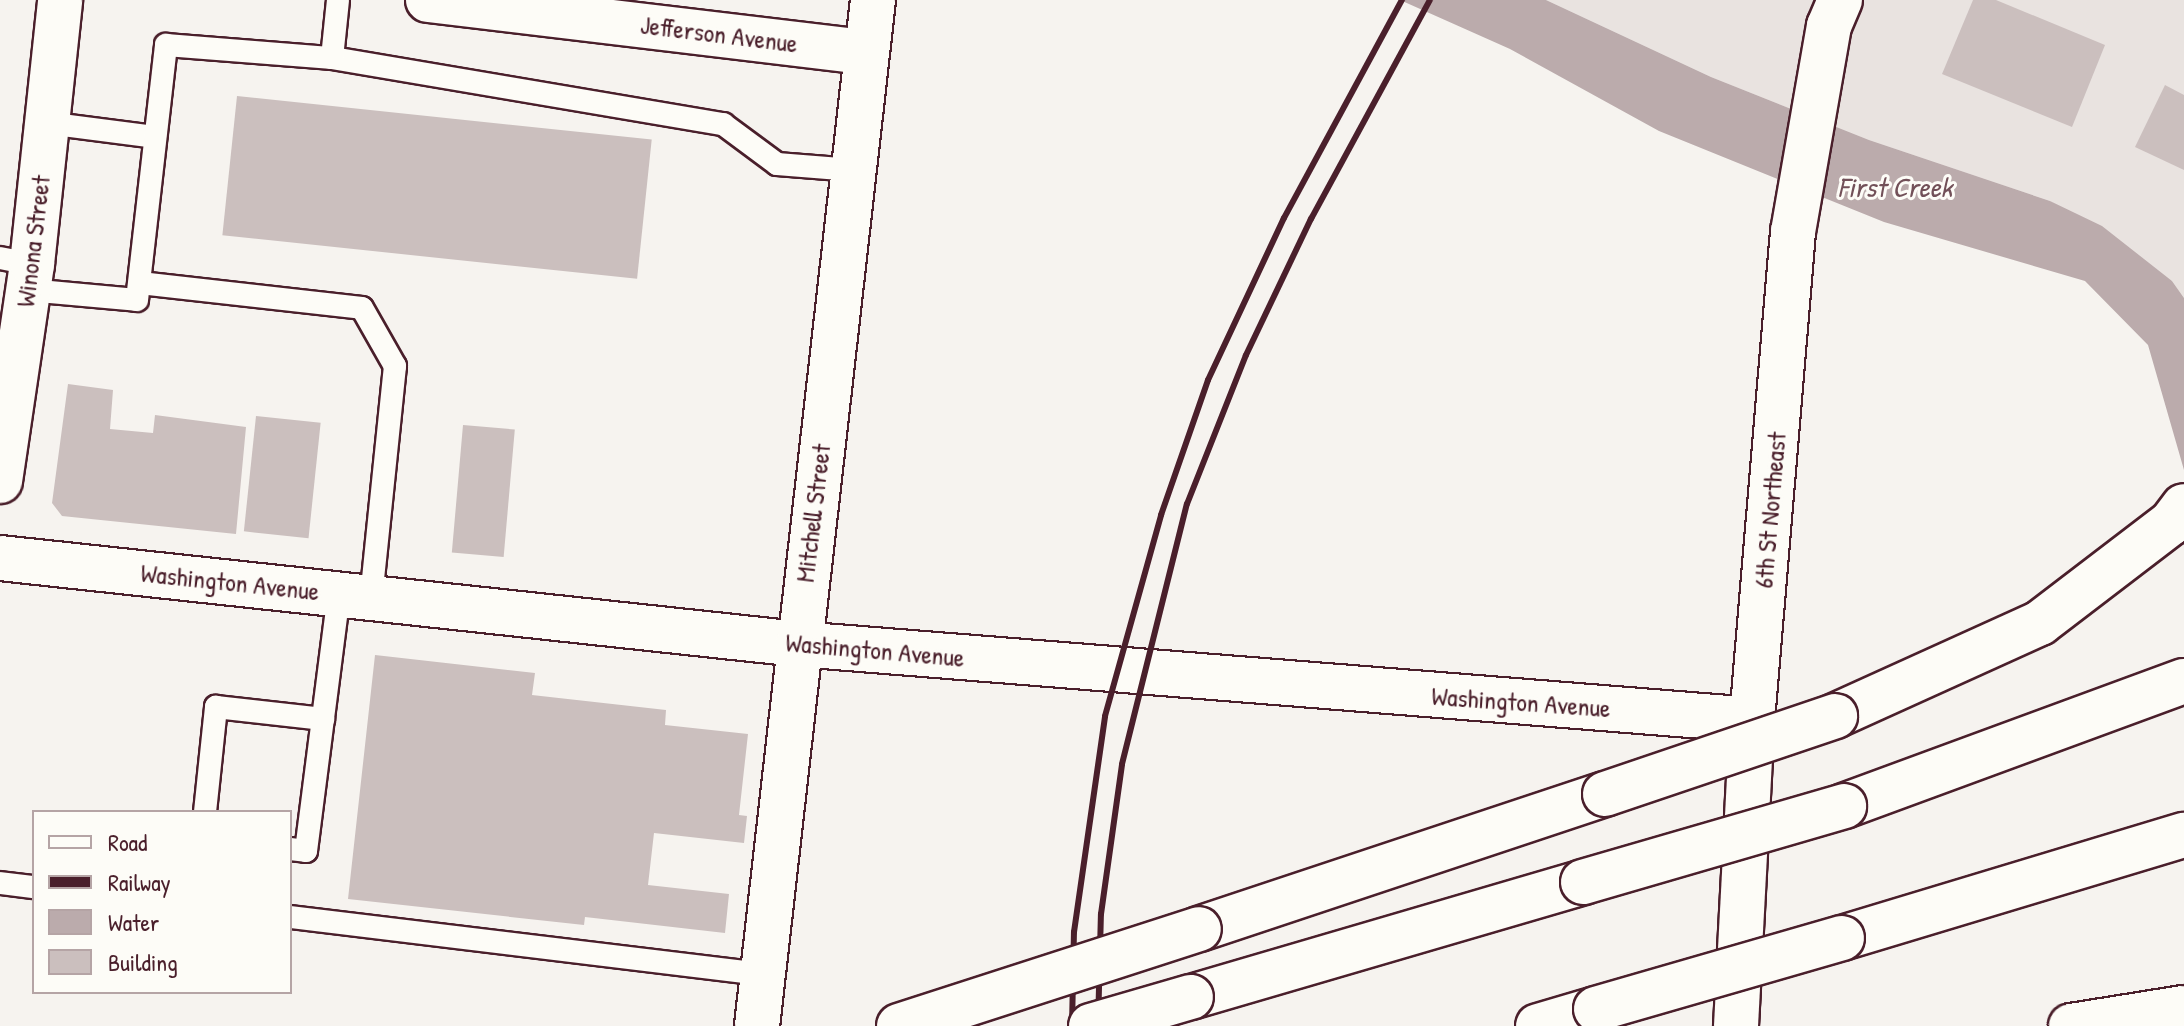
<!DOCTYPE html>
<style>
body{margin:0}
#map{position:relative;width:2184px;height:1026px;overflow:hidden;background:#f6f3ef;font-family:"Patrick Hand",sans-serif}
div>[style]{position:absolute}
.built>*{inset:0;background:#e9e3e0}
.water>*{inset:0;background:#bbabac}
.building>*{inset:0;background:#cbbfbe;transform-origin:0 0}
.roads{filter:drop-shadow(2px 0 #4a1f2b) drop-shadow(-2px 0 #4a1f2b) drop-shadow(0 2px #4a1f2b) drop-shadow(0 -2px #4a1f2b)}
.lane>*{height:22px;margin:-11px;padding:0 11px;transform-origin:11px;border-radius:11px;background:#fdfcf7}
.street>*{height:44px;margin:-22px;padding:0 22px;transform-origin:22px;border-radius:22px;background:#fdfcf7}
.highway>*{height:44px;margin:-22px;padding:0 22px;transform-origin:22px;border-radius:22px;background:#fdfcf7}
.rail>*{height:6px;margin:-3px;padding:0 3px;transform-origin:3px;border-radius:3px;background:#4a1f2b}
.bridges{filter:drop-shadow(2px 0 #4a1f2b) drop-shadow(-2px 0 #4a1f2b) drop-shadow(0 2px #4a1f2b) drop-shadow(0 -2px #4a1f2b)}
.highway-bridge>*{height:44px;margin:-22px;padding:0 22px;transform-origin:22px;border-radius:22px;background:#fdfcf7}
span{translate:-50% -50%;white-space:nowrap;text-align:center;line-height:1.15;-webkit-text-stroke:6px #fdfcf7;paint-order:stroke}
.street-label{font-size:26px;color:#4a1f2b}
.water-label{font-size:28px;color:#725058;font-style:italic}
.legend{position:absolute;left:32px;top:810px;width:260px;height:184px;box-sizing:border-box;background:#fdfcf7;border:2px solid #b5a4a5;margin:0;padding:10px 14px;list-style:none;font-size:24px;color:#4a1f2b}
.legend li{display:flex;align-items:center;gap:16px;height:40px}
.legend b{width:40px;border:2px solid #b5a4a5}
</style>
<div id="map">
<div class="built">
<div style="clip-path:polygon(1546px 0,2184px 0,2184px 298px,2172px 281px,2050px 201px,1869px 140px,1711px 77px)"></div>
</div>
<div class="water">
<div style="clip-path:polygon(1400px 0,1546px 0,1711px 77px,1869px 140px,2050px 201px,2102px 226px,2172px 281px,2184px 298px,2184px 470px,2148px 345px,2085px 281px,1884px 222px,1659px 131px,1510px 49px)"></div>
</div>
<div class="building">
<div style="clip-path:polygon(1973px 0,1996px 0,2105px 45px,2072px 127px,1942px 74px)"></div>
<div style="clip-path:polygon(2165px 85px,2184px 95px,2184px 170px,2135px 147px)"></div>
<div style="left:237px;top:96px;width:417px;height:140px;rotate:6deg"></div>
<div style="clip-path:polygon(68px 384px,113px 390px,110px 429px,153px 433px,155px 415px,246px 427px,236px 534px,62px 516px,52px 503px)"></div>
<div style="left:256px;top:416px;width:65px;height:116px;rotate:6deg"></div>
<div style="left:463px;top:425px;width:52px;height:128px;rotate:5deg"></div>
<div style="clip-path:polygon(375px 655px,535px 673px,532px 695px,666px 710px,665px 725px,748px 734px,739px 815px,747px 816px,744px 843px,654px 833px,648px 885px,729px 894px,725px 933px,585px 917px,584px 925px,348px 899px)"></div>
</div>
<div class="roads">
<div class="lane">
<div style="left:332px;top:58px;width:397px;rotate:9.6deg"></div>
<div style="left:723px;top:124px;width:67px;rotate:36.5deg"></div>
<div style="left:777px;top:164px;width:76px;rotate:4.5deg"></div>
<div style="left:47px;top:123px;width:109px;rotate:7.4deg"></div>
<div style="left:0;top:258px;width:33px;rotate:11deg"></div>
<div style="left:140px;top:283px;width:223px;rotate:6.4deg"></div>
<div style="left:362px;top:308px;width:67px;rotate:60.4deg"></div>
<div style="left:395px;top:366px;width:232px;rotate:95.9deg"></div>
<div style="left:28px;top:290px;width:109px;rotate:5.2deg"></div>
<div style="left:137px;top:300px;width:257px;rotate:-83.5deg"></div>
<div style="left:166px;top:45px;width:167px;rotate:4.5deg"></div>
<div style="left:332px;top:58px;width:58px;rotate:-84.1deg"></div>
<div style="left:205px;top:812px;width:106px;rotate:-84deg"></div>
<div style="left:216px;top:707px;width:108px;rotate:6.4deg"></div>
<div style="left:290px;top:849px;width:16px;rotate:7deg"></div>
<div style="left:306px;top:851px;width:259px;rotate:-82.7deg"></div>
<div style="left:0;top:883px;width:34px;rotate:7deg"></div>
<div style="left:290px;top:917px;width:476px;rotate:6.9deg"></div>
</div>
<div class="street">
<div style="left:428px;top:0;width:442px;rotate:6.8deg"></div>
<div style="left:0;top:481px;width:219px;rotate:-81.6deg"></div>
<div style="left:32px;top:264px;width:265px;rotate:-83.9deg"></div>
<div style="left:0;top:558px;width:803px;rotate:6.15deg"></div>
<div style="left:798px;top:644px;width:957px;rotate:4.55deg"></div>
<div style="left:757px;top:1026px;width:1033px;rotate:-83.55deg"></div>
<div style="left:1736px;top:1026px;width:306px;rotate:-87deg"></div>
<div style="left:1752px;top:720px;width:490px;rotate:-85.2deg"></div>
<div style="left:1793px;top:232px;width:209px;rotate:-80.1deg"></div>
<div style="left:1829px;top:26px;width:28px;rotate:-67deg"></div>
</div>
<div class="highway">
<div style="left:1835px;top:716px;width:225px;rotate:-24.4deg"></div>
<div style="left:2040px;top:623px;width:165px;rotate:-37.4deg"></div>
<div style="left:2171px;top:523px;width:21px;rotate:-53deg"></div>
<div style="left:1844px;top:806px;width:362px;rotate:-20.2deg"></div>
<div style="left:1199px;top:929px;width:428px;rotate:-18.4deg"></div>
<div style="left:1842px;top:938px;width:357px;rotate:-16.8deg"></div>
<div style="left:1191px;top:997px;width:409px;rotate:-16.3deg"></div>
<div style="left:1538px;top:1026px;width:60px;rotate:-16.3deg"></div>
<div style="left:2071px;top:1026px;width:114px;rotate:-9.1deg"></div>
</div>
</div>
<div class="rail">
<div style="left:1072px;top:1026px;width:94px;rotate:-88.8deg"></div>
<div style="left:1074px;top:932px;width:218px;rotate:-81.8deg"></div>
<div style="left:1105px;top:716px;width:209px;rotate:-74.4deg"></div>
<div style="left:1161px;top:515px;width:143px;rotate:-70.8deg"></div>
<div style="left:1208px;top:380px;width:179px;rotate:-64.9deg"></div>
<div style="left:1284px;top:218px;width:248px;rotate:-61.6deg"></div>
<div style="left:1098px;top:1026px;width:112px;rotate:-88.5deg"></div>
<div style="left:1101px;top:914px;width:151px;rotate:-82deg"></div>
<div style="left:1122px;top:764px;width:268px;rotate:-76deg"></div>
<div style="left:1187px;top:504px;width:160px;rotate:-68.4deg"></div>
<div style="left:1246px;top:355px;width:151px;rotate:-64.5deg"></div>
<div style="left:1311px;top:219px;width:249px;rotate:-61.5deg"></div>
</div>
<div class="bridges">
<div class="highway-bridge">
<div style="left:1605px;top:794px;width:243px;rotate:-18.7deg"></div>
<div style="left:1583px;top:882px;width:272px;rotate:-16.2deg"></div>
<div style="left:1596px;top:1009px;width:256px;rotate:-16.1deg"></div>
<div style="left:899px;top:1026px;width:315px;rotate:-17.9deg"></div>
<div style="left:1091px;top:1026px;width:104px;rotate:-16.2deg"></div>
</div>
</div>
<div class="street-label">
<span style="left:719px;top:34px;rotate:7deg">Jefferson Avenue</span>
<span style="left:33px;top:241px;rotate:-83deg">Winona Street</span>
<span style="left:1770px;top:510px;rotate:-85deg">6th St Northeast</span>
<span style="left:813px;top:513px;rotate:-83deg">Mitchell Street</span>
<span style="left:230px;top:582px;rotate:6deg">Washington Avenue</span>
<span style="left:875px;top:650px;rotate:5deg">Washington Avenue</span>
<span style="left:1521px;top:702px;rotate:4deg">Washington Avenue</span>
</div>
<div class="water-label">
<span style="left:1895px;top:187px">First Creek</span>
</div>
<ul class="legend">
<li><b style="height:10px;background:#fdfcf7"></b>Road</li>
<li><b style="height:10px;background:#4a1f2b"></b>Railway</li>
<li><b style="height:22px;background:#bbabac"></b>Water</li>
<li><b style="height:22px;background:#cbbfbe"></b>Building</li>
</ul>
</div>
